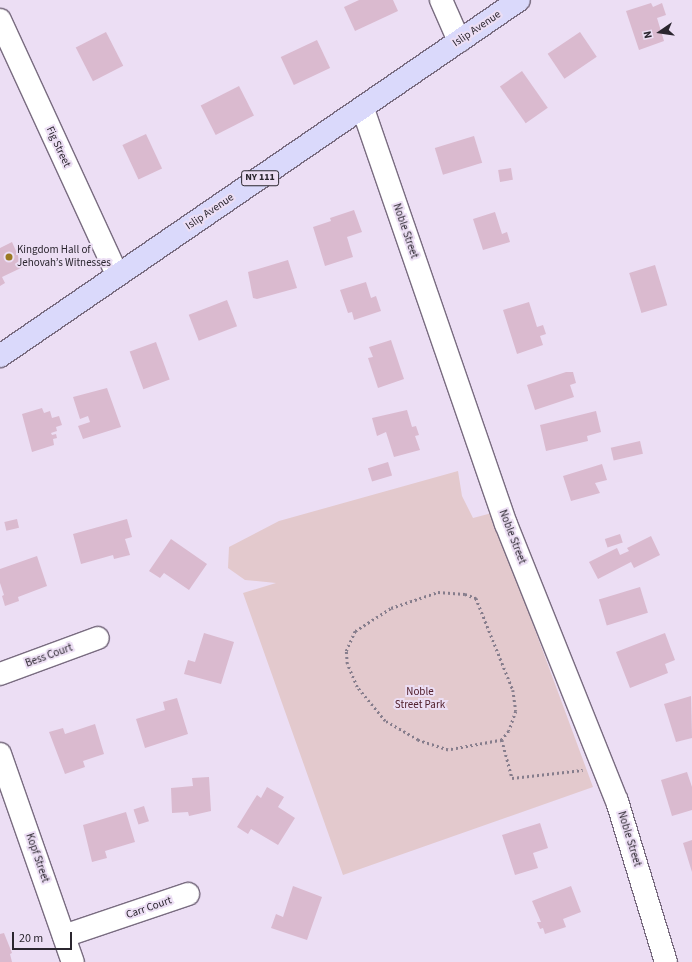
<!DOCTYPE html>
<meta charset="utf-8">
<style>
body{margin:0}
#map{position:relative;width:692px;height:962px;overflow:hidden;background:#ecdef4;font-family:"Source Sans 3",sans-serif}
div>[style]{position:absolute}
.green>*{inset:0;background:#e3c9cd}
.building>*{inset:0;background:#dabacf;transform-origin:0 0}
.path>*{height:2.5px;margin-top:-1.25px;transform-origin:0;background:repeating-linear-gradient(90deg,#867d8c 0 2px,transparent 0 5px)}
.roads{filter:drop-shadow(1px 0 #796c80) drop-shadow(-1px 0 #796c80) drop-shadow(0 1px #796c80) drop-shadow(0 -1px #796c80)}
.minor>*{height:22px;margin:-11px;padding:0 11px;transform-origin:11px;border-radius:11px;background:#fff}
.major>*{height:22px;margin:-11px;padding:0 11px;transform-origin:11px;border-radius:11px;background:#dad9fb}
.dots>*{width:11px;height:11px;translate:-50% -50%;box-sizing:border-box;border:2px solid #ecdef4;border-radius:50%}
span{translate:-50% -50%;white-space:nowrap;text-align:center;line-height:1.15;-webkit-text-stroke:4px #ecdef4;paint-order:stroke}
.shield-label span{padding:1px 3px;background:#ecdef4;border:1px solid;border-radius:3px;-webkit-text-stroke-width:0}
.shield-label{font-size:10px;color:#2b262f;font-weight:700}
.street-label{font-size:11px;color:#2b262f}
.poi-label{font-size:11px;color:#2b262f}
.left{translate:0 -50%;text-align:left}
.park-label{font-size:11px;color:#52212e}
.north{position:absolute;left:640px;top:12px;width:40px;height:40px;-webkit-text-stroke:3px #ecdef4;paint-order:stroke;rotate:257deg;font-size:11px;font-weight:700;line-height:16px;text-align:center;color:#2b262f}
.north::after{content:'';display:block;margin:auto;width:14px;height:18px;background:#2b262f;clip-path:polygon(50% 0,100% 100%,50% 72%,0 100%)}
.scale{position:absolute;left:12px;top:932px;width:60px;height:18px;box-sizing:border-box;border:2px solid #2b262f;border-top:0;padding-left:5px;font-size:12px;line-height:14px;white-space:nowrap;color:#2b262f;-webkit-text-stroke:3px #ecdef4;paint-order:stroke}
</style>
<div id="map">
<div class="green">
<div style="clip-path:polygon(458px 471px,462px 496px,473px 518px,492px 513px,593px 787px,343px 875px,243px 593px,276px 583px,245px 580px,228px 568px,229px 547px,279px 521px)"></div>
</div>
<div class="building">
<div style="clip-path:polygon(359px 0,393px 0,398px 11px,355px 31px,344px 7px)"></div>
<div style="clip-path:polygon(651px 3px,653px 7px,662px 3px,666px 15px,657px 18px,664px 41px,639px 50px,626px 11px)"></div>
<div style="left:106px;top:32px;width:38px;height:34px;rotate:63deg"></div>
<div style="left:580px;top:32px;width:30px;height:39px;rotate:56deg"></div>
<div style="left:317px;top:40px;width:31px;height:40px;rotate:65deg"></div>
<div style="left:522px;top:71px;width:45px;height:27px;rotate:55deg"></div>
<div style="left:239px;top:86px;width:33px;height:43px;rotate:63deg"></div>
<div style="left:146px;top:134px;width:38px;height:26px;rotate:65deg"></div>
<div style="left:474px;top:136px;width:28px;height:41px;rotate:73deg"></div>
<div style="left:511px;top:168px;width:12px;height:13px;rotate:81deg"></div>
<div style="clip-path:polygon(354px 210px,362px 232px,347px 237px,353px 257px,325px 266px,313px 227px,331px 221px,330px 218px)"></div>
<div style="clip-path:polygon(495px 212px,502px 234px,507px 232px,510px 242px,483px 250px,473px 219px)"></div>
<div style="clip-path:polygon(12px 242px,23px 267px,2px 277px,5px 283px,0 286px,0 248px)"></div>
<div style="clip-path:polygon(288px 260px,297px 288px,257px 299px,253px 298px,248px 272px)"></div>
<div style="left:655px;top:265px;width:42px;height:27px;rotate:73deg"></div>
<div style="clip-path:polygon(366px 282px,371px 298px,376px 296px,381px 311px,354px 320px,352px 312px,348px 313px,340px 290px)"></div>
<div style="left:227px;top:300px;width:28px;height:41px;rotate:69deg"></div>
<div style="clip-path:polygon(529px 302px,537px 327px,543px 325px,546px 334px,540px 336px,543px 345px,517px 354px,503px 310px)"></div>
<div style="clip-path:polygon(391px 340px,404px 379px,378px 388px,368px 358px,373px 357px,369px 347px)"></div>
<div style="left:156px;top:342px;width:40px;height:28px;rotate:70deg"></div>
<div style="clip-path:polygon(566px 372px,573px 372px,576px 383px,570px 385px,574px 397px,535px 410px,527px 385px)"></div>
<div style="clip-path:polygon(107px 388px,121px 427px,83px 439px,78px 426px,90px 422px,88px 416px,80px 419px,73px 397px)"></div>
<div style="clip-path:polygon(42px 408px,44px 413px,50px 411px,52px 418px,59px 416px,62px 425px,56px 427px,57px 431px,51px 433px,52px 435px,56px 434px,57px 438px,53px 439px,54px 445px,32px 452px,22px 414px)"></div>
<div style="clip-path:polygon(407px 410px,412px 427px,416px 426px,419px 435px,415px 436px,420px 450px,394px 457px,386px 432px,377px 436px,372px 418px)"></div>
<div style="clip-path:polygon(596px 411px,601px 432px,587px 436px,588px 441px,546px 451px,540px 425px)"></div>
<div style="left:640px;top:441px;width:13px;height:30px;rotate:77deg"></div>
<div style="left:388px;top:462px;width:14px;height:21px;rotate:73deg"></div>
<div style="clip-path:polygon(602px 464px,607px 480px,595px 483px,600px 493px,571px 501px,563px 476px)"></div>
<div style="left:17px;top:519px;width:9px;height:13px;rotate:77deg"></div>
<div style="clip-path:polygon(127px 519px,132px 537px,125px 539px,130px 555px,114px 559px,113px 555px,81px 564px,73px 534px)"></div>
<div style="left:620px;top:534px;width:9px;height:16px;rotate:72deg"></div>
<div style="clip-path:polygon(651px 536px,660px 555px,634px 568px,631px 562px,598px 579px,589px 562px,617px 548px,620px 555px,629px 551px,627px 548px)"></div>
<div style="clip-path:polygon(171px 539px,207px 564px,189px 590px,164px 573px,160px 578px,149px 571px)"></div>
<div style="clip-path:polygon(37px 556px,47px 586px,18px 597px,19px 601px,5px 606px,2px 596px,4px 595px,0 583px,0 569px)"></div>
<div style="left:640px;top:587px;width:27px;height:43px;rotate:73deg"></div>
<div style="clip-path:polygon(204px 633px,234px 642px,221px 684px,184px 674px,188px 660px,195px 662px)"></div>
<div style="clip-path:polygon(665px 633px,675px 660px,665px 664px,668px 673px,630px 688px,616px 652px)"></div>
<div style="clip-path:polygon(691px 696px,692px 738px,676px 742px,664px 704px)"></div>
<div style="clip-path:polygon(177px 698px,188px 734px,145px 748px,136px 719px,165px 710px,163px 702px)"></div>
<div style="clip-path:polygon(95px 724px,104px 754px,83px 761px,85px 767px,65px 774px,49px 732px,63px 728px,65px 734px)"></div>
<div style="clip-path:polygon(687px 772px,692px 787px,692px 810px,672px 816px,661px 780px)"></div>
<div style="clip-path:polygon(209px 777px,211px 811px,189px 816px,188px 812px,172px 813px,171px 788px,193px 786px,192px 778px)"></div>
<div style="clip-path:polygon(267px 787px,284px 797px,278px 807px,295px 818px,278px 845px,251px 829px,248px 834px,237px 827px,257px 795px,261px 798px)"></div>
<div style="left:144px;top:806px;width:16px;height:11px;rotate:72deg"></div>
<div style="clip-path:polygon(126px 812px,135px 842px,105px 851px,107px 858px,92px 862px,83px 825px)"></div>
<div style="clip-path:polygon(540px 823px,548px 848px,533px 853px,538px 868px,515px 875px,502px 835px)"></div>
<div style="clip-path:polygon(692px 840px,692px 872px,683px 843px)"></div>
<div style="clip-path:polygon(293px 886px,322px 897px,307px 940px,271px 928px,276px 914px,283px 917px)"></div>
<div style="clip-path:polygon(571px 886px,581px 912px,563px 919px,566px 927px,545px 934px,543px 928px,540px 929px,537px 922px,541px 922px,532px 901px)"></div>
<div style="clip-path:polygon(4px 933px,12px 953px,10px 954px,12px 962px,0 962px,0 934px)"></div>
</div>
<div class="path">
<div style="left:438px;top:592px;width:27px;rotate:4deg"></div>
<div style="left:465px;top:594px;width:12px;rotate:20deg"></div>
<div style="left:476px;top:598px;width:99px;rotate:68.1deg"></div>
<div style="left:513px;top:690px;width:21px;rotate:82deg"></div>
<div style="left:516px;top:711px;width:21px;rotate:109deg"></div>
<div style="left:509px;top:731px;width:11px;rotate:128deg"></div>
<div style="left:502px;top:740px;width:55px;rotate:169.5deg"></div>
<div style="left:448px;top:750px;width:32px;rotate:-162deg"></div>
<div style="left:418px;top:740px;width:38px;rotate:-150deg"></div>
<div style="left:385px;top:721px;width:44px;rotate:-129.5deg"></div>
<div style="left:357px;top:687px;width:25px;rotate:-113deg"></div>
<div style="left:347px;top:664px;width:13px;rotate:-94deg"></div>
<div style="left:346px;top:651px;width:22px;rotate:-66deg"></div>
<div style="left:355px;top:631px;width:43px;rotate:-32.6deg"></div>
<div style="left:391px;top:608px;width:50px;rotate:-18.8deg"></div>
<div style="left:502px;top:740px;width:39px;rotate:75deg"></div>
<div style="left:512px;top:778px;width:71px;rotate:-6.4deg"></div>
</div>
<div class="roads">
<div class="minor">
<div style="left:441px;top:0;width:45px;rotate:66.3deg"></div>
<div style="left:0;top:20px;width:280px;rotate:65.3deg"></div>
<div style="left:363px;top:109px;width:439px;rotate:71deg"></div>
<div style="left:506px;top:524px;width:298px;rotate:68.2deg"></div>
<div style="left:617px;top:801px;width:168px;rotate:73.1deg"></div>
<div style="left:0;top:674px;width:104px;rotate:-20.2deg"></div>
<div style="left:0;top:754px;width:220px;rotate:70.7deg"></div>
<div style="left:64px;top:936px;width:131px;rotate:-18.7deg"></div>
</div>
<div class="major">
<div style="left:0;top:356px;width:629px;rotate:-34.45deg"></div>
</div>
</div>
<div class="dots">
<div style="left:9px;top:257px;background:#9b7a24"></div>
</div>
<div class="shield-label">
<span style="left:260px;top:178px">NY 111</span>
</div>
<div class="street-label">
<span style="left:477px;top:29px;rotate:-34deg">Islip Avenue</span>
<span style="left:58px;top:147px;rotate:65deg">Fig Street</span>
<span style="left:210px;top:212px;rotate:-34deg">Islip Avenue</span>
<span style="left:405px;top:231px;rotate:71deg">Noble Street</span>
<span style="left:512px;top:537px;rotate:69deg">Noble Street</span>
<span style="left:49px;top:656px;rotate:-20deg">Bess Court</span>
<span style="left:629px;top:839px;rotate:73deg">Noble Street</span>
<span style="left:37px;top:858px;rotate:71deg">Kopf Street</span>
<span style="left:149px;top:908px;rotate:-19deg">Carr Court</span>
</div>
<div class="poi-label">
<span class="left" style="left:17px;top:257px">Kingdom Hall of<br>Jehovah’s Witnesses</span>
</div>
<div class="park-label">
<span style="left:420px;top:699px">Noble<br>Street Park</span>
</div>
<div class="north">N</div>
<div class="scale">20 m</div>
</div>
